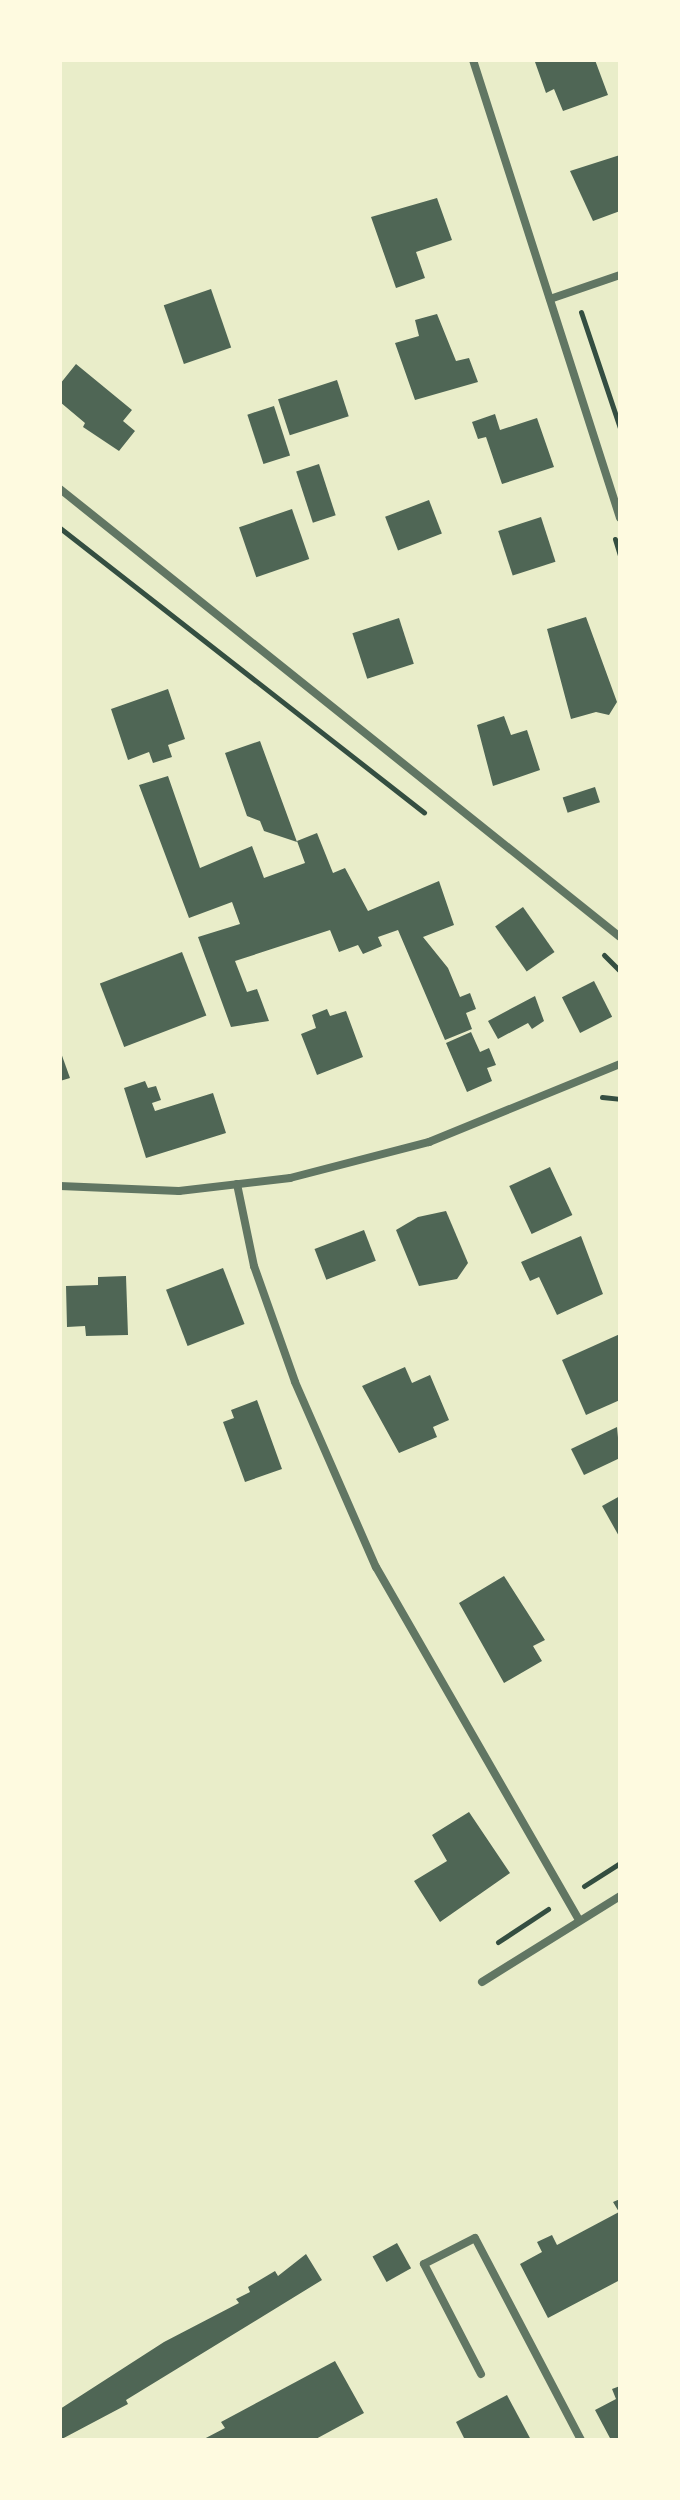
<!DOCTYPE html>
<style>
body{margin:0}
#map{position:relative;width:680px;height:2500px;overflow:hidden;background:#e9edc9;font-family:"Sofia Sans Condensed",sans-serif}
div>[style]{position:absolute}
.building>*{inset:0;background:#4f6655;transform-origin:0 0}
.path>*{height:5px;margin:-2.5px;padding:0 2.5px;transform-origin:2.5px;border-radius:2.5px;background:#344e41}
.minor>*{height:8px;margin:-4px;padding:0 4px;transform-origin:4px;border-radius:4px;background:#617663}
span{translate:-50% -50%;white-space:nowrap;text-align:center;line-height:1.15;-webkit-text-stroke:6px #fefae0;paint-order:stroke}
.frame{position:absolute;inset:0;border:62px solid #fefae0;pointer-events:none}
</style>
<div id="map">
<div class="building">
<div style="clip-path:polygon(542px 60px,595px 60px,608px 95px,563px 111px,554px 89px,546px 93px,535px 62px)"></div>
<div style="clip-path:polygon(620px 155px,620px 211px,593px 221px,570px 171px)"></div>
<div style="clip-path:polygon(437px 198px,452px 240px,416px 252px,425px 278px,396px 288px,371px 217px)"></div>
<div style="left:211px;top:289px;width:62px;height:50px;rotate:71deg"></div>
<div style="clip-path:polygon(437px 314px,456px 361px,469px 358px,478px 382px,415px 400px,395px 343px,419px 336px,415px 320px)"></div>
<div style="clip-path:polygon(76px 364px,132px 410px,123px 421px,135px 431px,119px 451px,83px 427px,85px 423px,60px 402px,60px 384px)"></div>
<div style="left:337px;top:380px;width:38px;height:62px;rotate:72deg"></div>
<div style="left:274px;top:406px;width:52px;height:28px;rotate:72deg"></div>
<div style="clip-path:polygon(495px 414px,500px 430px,537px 418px,554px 467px,502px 484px,486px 437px,478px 439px,472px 422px)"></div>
<div style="left:319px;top:464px;width:54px;height:24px;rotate:72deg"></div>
<div style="left:429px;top:500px;width:36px;height:47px;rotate:69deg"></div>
<div style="left:292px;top:509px;width:53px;height:56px;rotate:71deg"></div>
<div style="left:541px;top:517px;width:47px;height:45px;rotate:72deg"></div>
<div style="clip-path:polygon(586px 617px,617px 702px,609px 715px,596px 712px,571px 719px,547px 629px)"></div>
<div style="left:399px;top:618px;width:48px;height:49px;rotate:72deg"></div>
<div style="clip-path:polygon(168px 689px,185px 739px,168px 745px,172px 757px,153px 763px,149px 752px,128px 760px,111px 709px)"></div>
<div style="clip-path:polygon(504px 716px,511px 735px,527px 730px,540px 770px,493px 786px,477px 725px)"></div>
<div style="clip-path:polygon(260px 741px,297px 842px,264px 831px,260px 821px,247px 816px,225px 753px)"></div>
<div style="clip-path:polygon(168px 776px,200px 868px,252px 846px,264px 878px,305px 863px,297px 841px,317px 833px,333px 873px,345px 868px,368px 911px,439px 881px,454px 925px,423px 937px,448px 968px,460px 997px,470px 993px,476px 1009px,466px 1013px,472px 1029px,445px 1040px,398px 930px,378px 937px,382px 946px,363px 954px,358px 945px,339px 952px,330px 930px,235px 961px,247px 992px,257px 989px,269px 1021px,231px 1027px,198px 937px,240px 924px,232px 902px,189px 918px,139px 785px)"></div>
<div style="left:595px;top:787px;width:16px;height:34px;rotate:72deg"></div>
<div style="left:523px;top:907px;width:55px;height:34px;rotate:55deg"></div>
<div style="left:182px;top:952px;width:68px;height:88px;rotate:69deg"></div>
<div style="left:594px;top:981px;width:40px;height:36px;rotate:63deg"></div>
<div style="clip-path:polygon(535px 996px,544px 1021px,532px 1029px,528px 1023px,498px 1039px,488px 1021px)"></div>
<div style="clip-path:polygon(327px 1009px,330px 1016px,346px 1011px,363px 1057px,317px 1075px,301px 1034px,316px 1028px,312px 1015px)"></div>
<div style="clip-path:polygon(471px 1032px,480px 1052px,489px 1048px,496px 1065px,487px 1068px,492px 1081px,467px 1092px,446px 1043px)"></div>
<div style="clip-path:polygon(60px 1050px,70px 1078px,60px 1081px)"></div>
<div style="clip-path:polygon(145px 1081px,148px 1088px,156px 1086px,161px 1100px,152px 1103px,155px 1111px,213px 1093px,226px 1133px,146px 1158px,124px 1088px)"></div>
<div style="left:550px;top:1167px;width:53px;height:45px;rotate:65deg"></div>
<div style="clip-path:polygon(446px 1211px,468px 1263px,457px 1279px,419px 1286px,396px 1230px,418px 1217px)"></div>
<div style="left:364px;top:1230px;width:33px;height:53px;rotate:69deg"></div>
<div style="clip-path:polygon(581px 1236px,603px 1294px,557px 1315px,539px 1277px,530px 1281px,521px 1262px)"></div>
<div style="left:223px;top:1268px;width:60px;height:61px;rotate:69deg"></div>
<div style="clip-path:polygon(126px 1276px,128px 1335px,86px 1336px,85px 1326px,67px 1327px,66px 1286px,98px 1285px,98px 1277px)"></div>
<div style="clip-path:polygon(620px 1334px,620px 1400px,586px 1415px,562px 1360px)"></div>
<div style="clip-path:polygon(405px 1367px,412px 1383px,430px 1375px,449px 1420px,433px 1427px,437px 1437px,399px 1453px,362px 1386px)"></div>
<div style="clip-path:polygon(257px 1400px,282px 1469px,245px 1482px,223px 1422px,234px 1418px,231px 1410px)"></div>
<div style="clip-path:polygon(617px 1427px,620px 1458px,584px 1475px,571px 1449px)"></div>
<div style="clip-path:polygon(620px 1496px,620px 1538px,602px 1506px)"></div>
<div style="clip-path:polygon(504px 1576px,545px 1640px,533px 1646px,542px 1661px,504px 1683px,459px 1603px)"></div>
<div style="clip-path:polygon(469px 1812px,510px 1873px,440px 1922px,414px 1881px,447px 1861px,432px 1835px)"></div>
<div style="clip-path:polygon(620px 2199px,620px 2280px,548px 2318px,520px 2264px,542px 2252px,537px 2242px,552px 2235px,557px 2245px,619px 2212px,613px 2202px)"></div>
<div style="left:397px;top:2243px;width:29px;height:28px;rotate:61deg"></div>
<div style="clip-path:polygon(306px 2254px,322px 2280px,126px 2400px,128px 2404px,60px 2440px,60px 2409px,164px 2342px,239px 2303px,236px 2299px,250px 2292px,248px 2287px,275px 2271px,278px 2276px)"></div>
<div style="clip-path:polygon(335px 2361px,364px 2413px,314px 2440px,202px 2440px,225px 2428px,221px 2422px)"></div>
<div style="clip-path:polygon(620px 2386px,620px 2440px,611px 2440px,595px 2410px,616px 2399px,612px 2389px)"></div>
<div style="clip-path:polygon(507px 2395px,531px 2440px,465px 2440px,456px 2422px)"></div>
</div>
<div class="path">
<div style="left:581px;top:312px;width:122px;rotate:71.4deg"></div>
<div style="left:60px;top:528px;width:462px;rotate:38deg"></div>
<div style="left:615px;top:539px;width:17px;rotate:73deg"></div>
<div style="left:604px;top:955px;width:23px;rotate:45deg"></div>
<div style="left:602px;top:1097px;width:18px;rotate:6deg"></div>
<div style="left:584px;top:1886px;width:43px;rotate:-32.6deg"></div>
<div style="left:498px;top:1942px;width:60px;rotate:-33.4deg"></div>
</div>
<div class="minor">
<div style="left:473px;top:60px;width:481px;rotate:72.2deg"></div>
<div style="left:550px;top:299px;width:74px;rotate:-18.9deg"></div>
<div style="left:60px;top:489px;width:717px;rotate:38.66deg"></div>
<div style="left:237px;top:1184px;width:84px;rotate:78.3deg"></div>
<div style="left:254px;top:1266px;width:123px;rotate:70.5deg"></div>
<div style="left:295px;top:1382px;width:202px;rotate:66.4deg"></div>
<div style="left:376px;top:1567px;width:407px;rotate:60.1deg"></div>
<div style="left:60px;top:1186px;width:119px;rotate:2.4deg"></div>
<div style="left:179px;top:1191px;width:112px;rotate:-6.7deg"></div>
<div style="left:290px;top:1178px;width:144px;rotate:-14.5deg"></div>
<div style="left:429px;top:1142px;width:206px;rotate:-22.2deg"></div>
<div style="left:482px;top:1982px;width:163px;rotate:-31.9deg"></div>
<div style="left:481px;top:2374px;width:124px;rotate:-117.4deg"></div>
<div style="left:424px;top:2264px;width:57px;rotate:-27deg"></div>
<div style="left:475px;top:2238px;width:228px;rotate:62.3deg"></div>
</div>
<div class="frame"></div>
</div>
